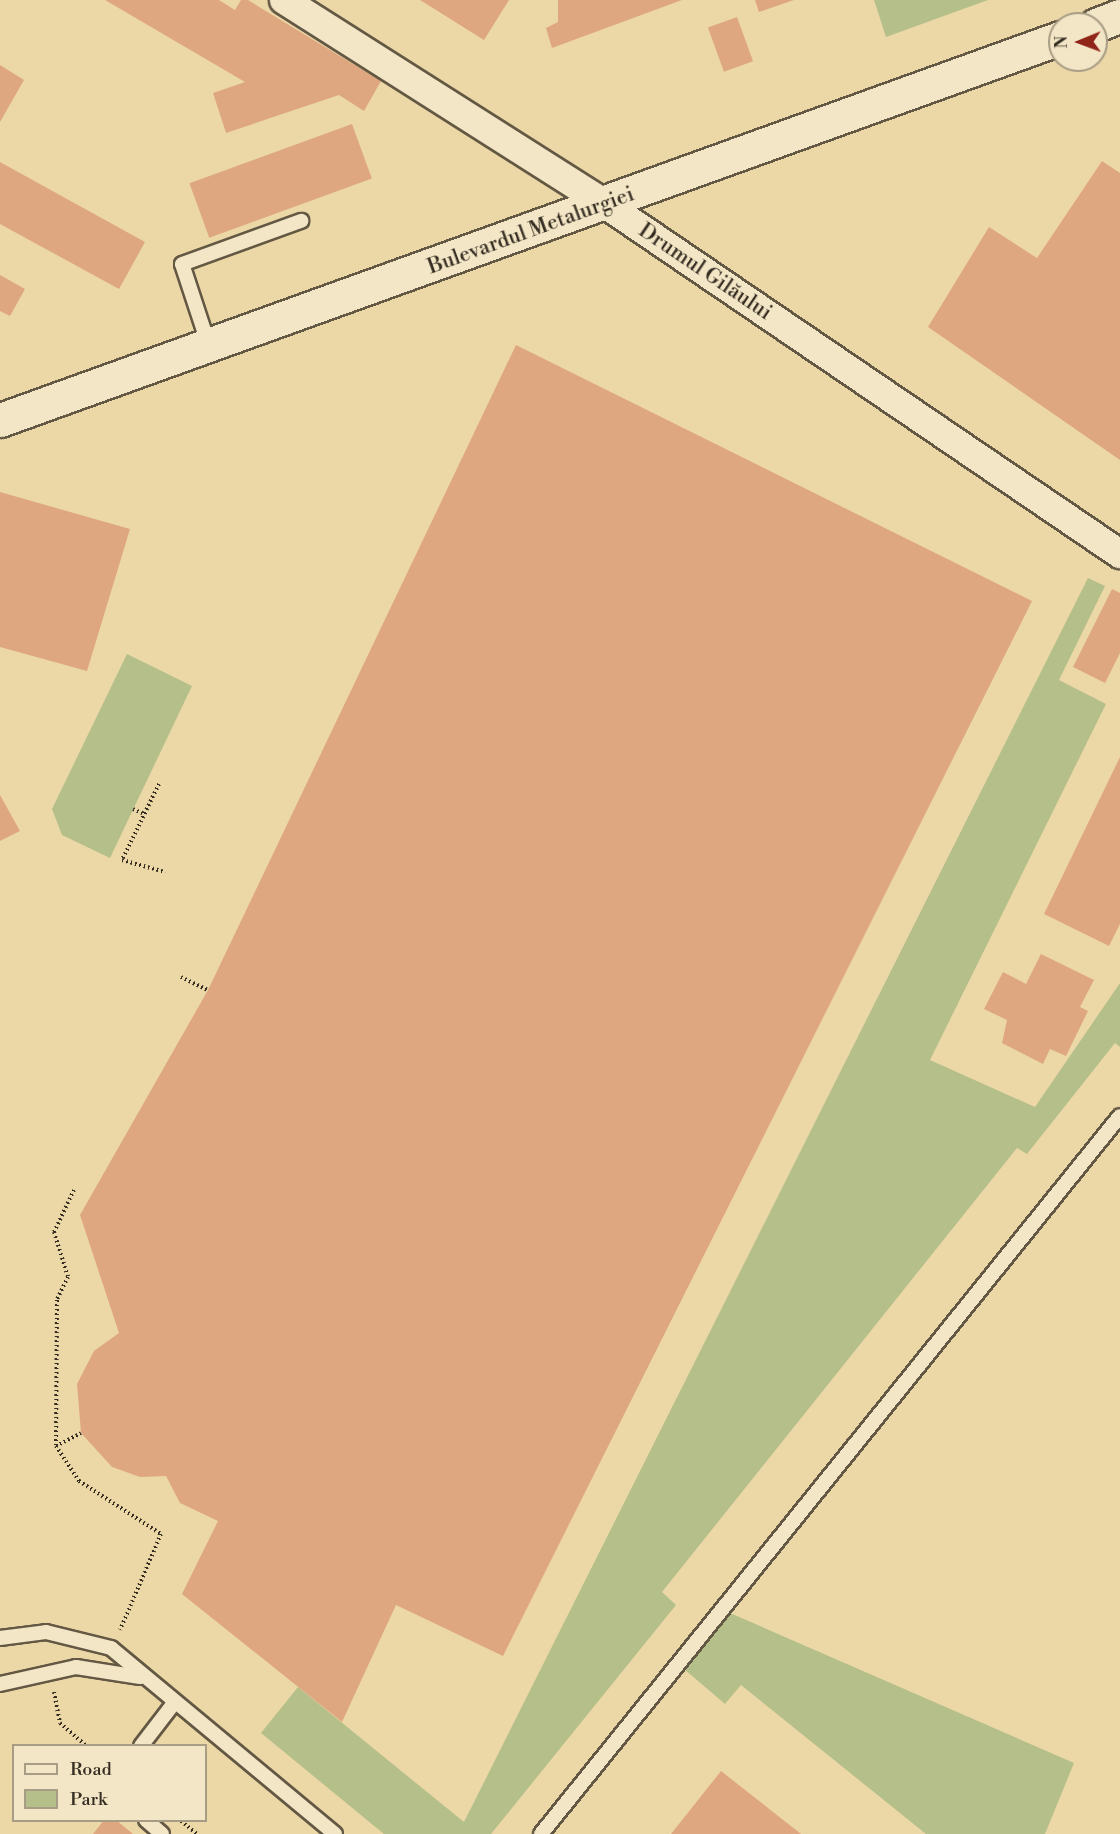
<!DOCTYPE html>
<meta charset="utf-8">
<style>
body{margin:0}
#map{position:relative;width:1120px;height:1834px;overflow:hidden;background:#ecd8a7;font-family:"Libre Bodoni",serif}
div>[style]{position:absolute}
.green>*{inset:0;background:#b5bf89}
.building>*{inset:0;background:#dfa780;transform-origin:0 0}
.path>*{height:4px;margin-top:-2px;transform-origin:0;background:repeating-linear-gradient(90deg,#352d22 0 1.5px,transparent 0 4.5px)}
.roads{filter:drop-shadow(2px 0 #635843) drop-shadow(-2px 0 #635843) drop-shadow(0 2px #635843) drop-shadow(0 -2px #635843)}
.lane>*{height:14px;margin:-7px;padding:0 7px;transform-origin:7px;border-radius:7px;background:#f3e6c6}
.street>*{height:28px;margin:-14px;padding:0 14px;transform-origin:14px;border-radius:14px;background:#f3e6c6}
.secondary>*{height:33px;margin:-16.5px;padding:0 16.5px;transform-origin:16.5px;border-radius:16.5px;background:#f3e6c6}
span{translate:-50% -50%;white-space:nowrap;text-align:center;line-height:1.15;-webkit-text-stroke:6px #f3e6c6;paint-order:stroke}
.street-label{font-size:21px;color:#352d22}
.legend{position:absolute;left:12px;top:1744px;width:195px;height:78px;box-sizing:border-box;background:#f3e6c6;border:2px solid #a79c84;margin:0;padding:8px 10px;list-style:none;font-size:18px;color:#352d22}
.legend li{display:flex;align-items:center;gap:12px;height:30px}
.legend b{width:30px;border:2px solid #a79c84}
.north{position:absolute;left:1048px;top:12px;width:60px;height:60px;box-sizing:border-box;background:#f3e6c6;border:2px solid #a79c84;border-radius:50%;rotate:269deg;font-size:16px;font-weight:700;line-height:24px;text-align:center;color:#352d22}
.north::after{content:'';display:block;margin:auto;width:21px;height:27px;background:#8f2418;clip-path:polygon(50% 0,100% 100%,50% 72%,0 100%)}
</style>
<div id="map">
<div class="green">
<div style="clip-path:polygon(874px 0,988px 0,886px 37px)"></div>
<div style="clip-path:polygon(1088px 578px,1105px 586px,1059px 680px,1106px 704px,930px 1060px,1035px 1107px,1120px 983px,1120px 1047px,1115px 1043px,1027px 1154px,1017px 1148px,662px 1592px,676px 1605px,491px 1834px,384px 1834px,261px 1733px,298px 1687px,464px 1822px)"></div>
<div style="clip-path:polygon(127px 654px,192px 686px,110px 858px,62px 835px,52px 809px)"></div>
<div style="clip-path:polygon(730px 1613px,1074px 1763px,1045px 1834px,926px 1834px,741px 1685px,725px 1704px,684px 1669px)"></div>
</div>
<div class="building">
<div style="clip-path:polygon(105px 0,219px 0,235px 10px,241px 0,248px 0,381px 81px,364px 111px,339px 95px,226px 133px,213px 93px,245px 82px)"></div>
<div style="clip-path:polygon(420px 0,509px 0,484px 40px)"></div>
<div style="clip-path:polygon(558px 0,682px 0,552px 48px,546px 28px,558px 22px)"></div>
<div style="clip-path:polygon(755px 0,794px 0,759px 12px)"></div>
<div style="left:737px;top:17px;width:47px;height:31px;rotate:70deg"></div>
<div style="clip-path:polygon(0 65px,24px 80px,0 122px)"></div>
<div style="left:352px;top:124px;width:58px;height:173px;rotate:70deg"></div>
<div style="clip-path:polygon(1102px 161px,1120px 173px,1120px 460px,928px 327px,989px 227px,1037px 258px)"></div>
<div style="clip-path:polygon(0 162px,145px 242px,119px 289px,0 224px)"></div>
<div style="clip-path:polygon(0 275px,25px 289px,10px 316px,0 311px)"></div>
<div style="clip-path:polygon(516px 345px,1032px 601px,503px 1656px,396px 1605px,342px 1722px,182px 1594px,218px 1521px,180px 1503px,166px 1476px,140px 1477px,112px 1467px,81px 1433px,77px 1384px,94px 1351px,119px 1333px,80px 1215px,208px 990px)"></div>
<div style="clip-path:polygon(0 492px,130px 529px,87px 671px,0 647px)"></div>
<div style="clip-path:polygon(1112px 589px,1120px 593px,1120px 653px,1105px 683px,1073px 667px)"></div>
<div style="clip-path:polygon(1120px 757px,1120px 924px,1109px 946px,1044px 914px)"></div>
<div style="clip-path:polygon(0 795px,20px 831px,0 841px)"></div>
<div style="clip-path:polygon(1041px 954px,1094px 980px,1080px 1007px,1088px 1011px,1066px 1056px,1050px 1049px,1043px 1064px,1002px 1043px,1007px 1020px,984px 1009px,1003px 972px,1026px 984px)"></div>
<div style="clip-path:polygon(721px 1771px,801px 1834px,671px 1834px)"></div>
<div style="clip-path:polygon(104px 1820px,116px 1820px,133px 1834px,93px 1834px)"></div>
</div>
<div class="path">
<div style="left:159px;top:784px;width:85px;rotate:116deg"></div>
<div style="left:122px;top:860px;width:45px;rotate:15.6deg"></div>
<div style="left:133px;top:809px;width:13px;rotate:23deg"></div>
<div style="left:181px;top:977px;width:30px;rotate:26deg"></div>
<div style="left:74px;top:1190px;width:47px;rotate:115.5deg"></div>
<div style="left:54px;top:1232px;width:47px;rotate:72.7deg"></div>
<div style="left:68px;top:1277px;width:25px;rotate:116deg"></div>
<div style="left:57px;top:1300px;width:146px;rotate:90.4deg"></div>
<div style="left:56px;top:1446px;width:42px;rotate:56.7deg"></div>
<div style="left:79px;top:1481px;width:98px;rotate:32.9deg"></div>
<div style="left:161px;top:1534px;width:104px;rotate:113.1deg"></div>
<div style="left:56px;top:1446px;width:28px;rotate:-27deg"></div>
<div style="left:54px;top:1692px;width:32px;rotate:79deg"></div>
<div style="left:60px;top:1723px;width:35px;rotate:41deg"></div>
<div style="left:181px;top:1821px;width:21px;rotate:39deg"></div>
</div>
<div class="roads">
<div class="lane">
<div style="left:209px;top:346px;width:86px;rotate:-108.2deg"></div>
<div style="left:182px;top:264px;width:127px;rotate:-19.9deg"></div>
<div style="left:0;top:1638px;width:46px;rotate:-7.4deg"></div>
<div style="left:46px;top:1632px;width:67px;rotate:13.8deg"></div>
<div style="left:111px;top:1648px;width:291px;rotate:39.7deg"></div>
<div style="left:0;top:1684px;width:78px;rotate:-12.6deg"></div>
<div style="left:76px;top:1667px;width:65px;rotate:8.9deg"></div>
<div style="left:141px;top:1746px;width:54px;rotate:-52.5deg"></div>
<div style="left:146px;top:1820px;width:21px;rotate:41deg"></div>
<div style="left:541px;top:1834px;width:922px;rotate:-51.12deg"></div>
</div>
<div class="street">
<div style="left:284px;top:0;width:380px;rotate:32.4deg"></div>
<div style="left:605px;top:204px;width:623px;rotate:34.2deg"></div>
</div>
<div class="secondary">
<div style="left:1096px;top:25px;width:26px;rotate:-21deg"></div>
<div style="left:0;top:420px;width:1127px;rotate:-19.82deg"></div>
</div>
</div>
<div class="street-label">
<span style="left:531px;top:231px;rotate:-20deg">Bulevardul Metalurgiei</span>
<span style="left:705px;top:272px;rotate:34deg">Drumul Gilăului</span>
</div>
<ul class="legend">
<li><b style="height:8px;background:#f3e6c6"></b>Road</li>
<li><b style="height:16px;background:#b5bf89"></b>Park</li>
</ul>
<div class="north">N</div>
</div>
